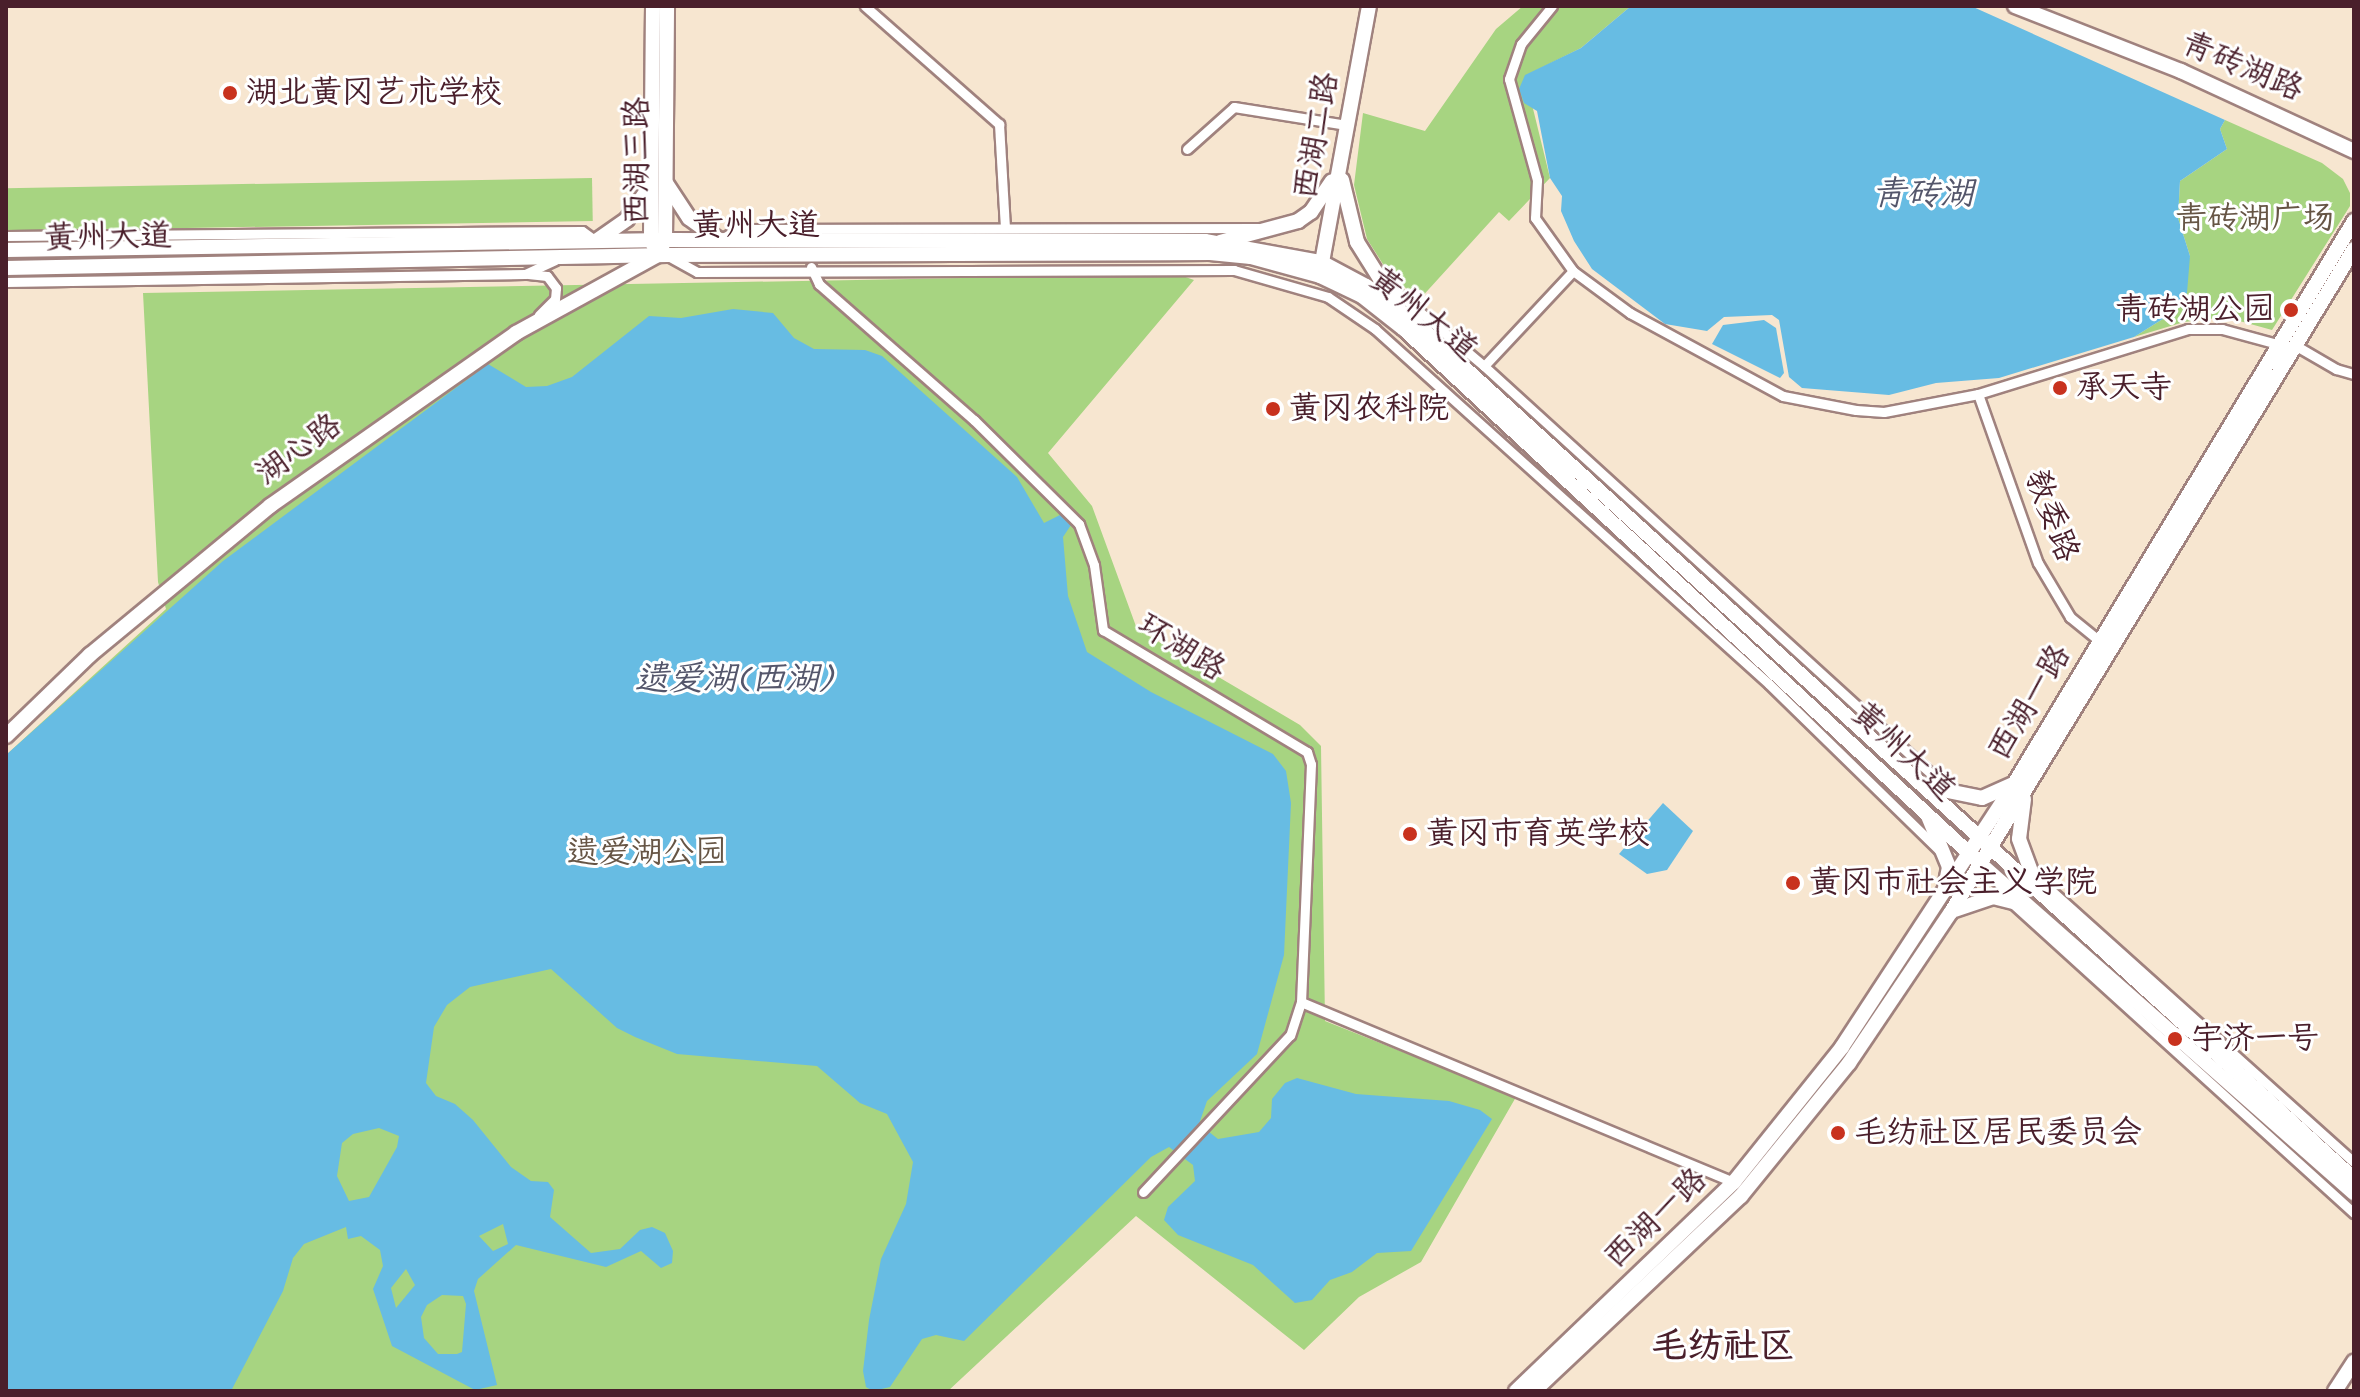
<!DOCTYPE html>
<meta charset="utf-8">
<style>
body{margin:0}
#map{position:relative;width:2360px;height:1397px;overflow:hidden;background:#f7e6d0;font-family:Mynerve,"LXGW WenKai TC",sans-serif}
div>[style]{position:absolute}
.green>*{inset:0;background:#a7d481;transform-origin:0 0}
.water>*{inset:0;background:#67bce3}
.roads{filter:drop-shadow(2px 0 #a0827e) drop-shadow(-2px 0 #a0827e) drop-shadow(0 2px #a0827e) drop-shadow(0 -2px #a0827e)}
.street>*{height:9px;margin:-4.5px;padding:0 4.5px;transform-origin:4.5px;border-radius:4.5px;background:#fff}
.secondary>*{height:14px;margin:-7px;padding:0 7px;transform-origin:7px;border-radius:7px;background:#fff}
.primary>*{height:14px;margin:-7px;padding:0 7px;transform-origin:7px;border-radius:7px;background:#fff}
.dots>*{width:22px;height:22px;translate:-50% -50%;box-sizing:border-box;border:4px solid #fff;border-radius:50%}
span{translate:-50% -50%;white-space:nowrap;text-align:center;line-height:1.15;-webkit-text-stroke:6px #fff;paint-order:stroke}
.street-label{font-size:32px;color:#4a1f2b}
.poi-label{font-size:32px;color:#4a1f2b}
.left{translate:0 -50%;text-align:left}
.right{translate:-100% -50%;text-align:right}
.park-label{font-size:32px;color:#665545}
.water-label{font-size:34px;color:#54566b;font-style:italic}
.quarter-label{font-size:36px;color:#4a1f2b;font-weight:700}
.frame{position:absolute;inset:0;border:8px solid #4a1f2b;pointer-events:none}
</style>
<div id="map">
<div class="green">
<div style="clip-path:polygon(1523px 6px,1631px 6px,1581px 48px,1525px 76px,1550px 178px,1509px 221px,1499px 212px,1419px 300px,1388px 272px,1367px 239px,1354px 185px,1363px 113px,1425px 131px,1496px 29px)"></div>
<div style="clip-path:polygon(2225px 120px,2322px 163px,2343px 179px,2350px 193px,2350px 206px,2272px 330px,2225px 317px,2184px 322px,2134px 337px,2166px 317px,2190px 256px,2178px 218px,2180px 181px,2227px 149px,2220px 129px)"></div>
<div style="left:592px;top:178px;width:43px;height:586px;rotate:89deg"></div>
<div style="clip-path:polygon(1177px 274px,1194px 280px,1048px 453px,1092px 506px,1137px 629px,1300px 725px,1321px 746px,1325px 1021px,1516px 1097px,1421px 1262px,1359px 1297px,1304px 1350px,1136px 1216px,948px 1391px,6px 1391px,6px 755px,166px 609px,158px 582px,143px 293px)"></div>
</div>
<div class="water">
<div style="clip-path:polygon(1631px 6px,1971px 6px,2225px 120px,2220px 129px,2227px 149px,2180px 181px,2178px 218px,2190px 256px,2187px 293px,2166px 317px,2134px 337px,1999px 378px,1936px 383px,1889px 395px,1802px 388px,1789px 377px,1779px 320px,1772px 315px,1724px 317px,1707px 331px,1665px 324px,1592px 269px,1574px 241px,1561px 211px,1562px 196px,1550px 178px,1537px 111px,1524px 103px,1519px 89px,1525px 75px,1581px 48px)"></div>
<div style="clip-path:polygon(evenodd,733px 309px,773px 313px,794px 338px,814px 349px,865px 350px,882px 356px,1017px 477px,1044px 523px,1062px 514px,1073px 522px,1063px 537px,1068px 596px,1087px 652px,1151px 692px,1273px 754px,1286px 771px,1291px 803px,1284px 955px,1257px 1054px,1207px 1101px,1199px 1124px,1218px 1139px,1259px 1132px,1271px 1118px,1272px 1099px,1285px 1083px,1297px 1078px,1356px 1094px,1449px 1101px,1480px 1110px,1492px 1119px,1411px 1251px,1377px 1253px,1352px 1272px,1330px 1280px,1312px 1300px,1295px 1303px,1253px 1265px,1178px 1235px,1164px 1220px,1168px 1207px,1195px 1181px,1193px 1165px,1169px 1147px,1151px 1157px,964px 1341px,936px 1335px,922px 1339px,890px 1387px,873px 1391px,866px 1387px,863px 1371px,869px 1320px,881px 1259px,906px 1204px,913px 1162px,887px 1114px,860px 1103px,817px 1066px,677px 1054px,635px 1037px,617px 1028px,551px 969px,470px 987px,447px 1005px,434px 1027px,426px 1083px,436px 1096px,455px 1104px,473px 1120px,511px 1167px,531px 1181px,548px 1182px,554px 1190px,550px 1217px,591px 1253px,620px 1249px,640px 1230px,652px 1227px,665px 1233px,673px 1251px,672px 1263px,661px 1268px,641px 1251px,606px 1267px,516px 1245px,478px 1279px,474px 1291px,497px 1385px,475px 1390px,392px 1346px,373px 1289px,383px 1266px,380px 1250px,361px 1236px,348px 1239px,346px 1227px,304px 1244px,293px 1258px,283px 1291px,231px 1391px,6px 1391px,6px 755px,223px 561px,488px 364px,526px 387px,547px 386px,572px 377px,649px 316px,681px 318px,733px 309px,379px 1128px,399px 1136px,397px 1147px,369px 1197px,349px 1201px,337px 1176px,342px 1143px,353px 1134px,379px 1128px,733px 309px,503px 1224px,508px 1244px,493px 1251px,479px 1236px,503px 1224px,733px 309px,406px 1269px,415px 1285px,396px 1308px,391px 1288px,406px 1269px,733px 309px,442px 1295px,463px 1296px,466px 1304px,462px 1352px,457px 1354px,438px 1354px,424px 1338px,421px 1317px,427px 1305px,442px 1295px)"></div>
<div style="clip-path:polygon(1764px 320px,1776px 328px,1784px 373px,1780px 378px,1712px 344px,1723px 325px)"></div>
<div style="clip-path:polygon(1663px 803px,1693px 831px,1667px 870px,1647px 874px,1619px 854px)"></div>
</div>
<div class="roads">
<div class="street">
<div style="left:865px;top:6px;width:179px;rotate:41.4deg"></div>
<div style="left:999px;top:124px;width:104px;rotate:86.7deg"></div>
<div style="left:1552px;top:6px;width:49px;rotate:129.2deg"></div>
<div style="left:1521px;top:44px;width:37px;rotate:109deg"></div>
<div style="left:1509px;top:79px;width:105px;rotate:74.5deg"></div>
<div style="left:1537px;top:180px;width:38px;rotate:93deg"></div>
<div style="left:1535px;top:218px;width:65px;rotate:54.4deg"></div>
<div style="left:1187px;top:149px;width:63px;rotate:-41.8deg"></div>
<div style="left:1234px;top:107px;width:114px;rotate:9.1deg"></div>
<div style="left:6px;top:236px;width:576px;rotate:-0.5deg"></div>
<div style="left:582px;top:231px;width:17px;rotate:36deg"></div>
<div style="left:723px;top:238px;width:17px;rotate:-31deg"></div>
<div style="left:738px;top:229px;width:520px;rotate:-0.11deg"></div>
<div style="left:670px;top:257px;width:31px;rotate:29deg"></div>
<div style="left:697px;top:272px;width:537px;rotate:-0.21deg"></div>
<div style="left:1234px;top:270px;width:98px;rotate:16deg"></div>
<div style="left:1328px;top:297px;width:57px;rotate:34.2deg"></div>
<div style="left:1375px;top:329px;width:530px;rotate:42.02deg"></div>
<div style="left:1769px;top:684px;width:239px;rotate:44.3deg"></div>
<div style="left:811px;top:267px;width:19px;rotate:65deg"></div>
<div style="left:819px;top:284px;width:206px;rotate:41.3deg"></div>
<div style="left:974px;top:420px;width:148px;rotate:44.7deg"></div>
<div style="left:1079px;top:524px;width:44px;rotate:69.9deg"></div>
<div style="left:1094px;top:565px;width:66px;rotate:82.1deg"></div>
<div style="left:1103px;top:630px;width:238px;rotate:30.9deg"></div>
<div style="left:1307px;top:752px;width:13px;rotate:72deg"></div>
<div style="left:1311px;top:764px;width:238px;rotate:92.4deg"></div>
<div style="left:1301px;top:1002px;width:35px;rotate:108deg"></div>
<div style="left:1290px;top:1035px;width:215px;rotate:133.1deg"></div>
<div style="left:528px;top:274px;width:19px;rotate:6deg"></div>
<div style="left:547px;top:276px;width:15px;rotate:53deg"></div>
<div style="left:556px;top:288px;width:11px;rotate:95deg"></div>
<div style="left:555px;top:299px;width:23px;rotate:135deg"></div>
<div style="left:6px;top:282px;width:519px;rotate:-0.88deg"></div>
<div style="left:525px;top:274px;width:33px;rotate:-25deg"></div>
<div style="left:1389px;top:286px;width:124px;rotate:40.1deg"></div>
<div style="left:1484px;top:366px;width:629px;rotate:42.36deg"></div>
<div style="left:2293px;top:344px;width:50px;rotate:30.2deg"></div>
<div style="left:2336px;top:369px;width:19px;rotate:16deg"></div>
<div style="left:1484px;top:366px;width:130px;rotate:-46.9deg"></div>
<div style="left:1573px;top:271px;width:71px;rotate:36.4deg"></div>
<div style="left:1630px;top:313px;width:174px;rotate:28.5deg"></div>
<div style="left:1783px;top:396px;width:74px;rotate:10.9deg"></div>
<div style="left:1856px;top:410px;width:28px;rotate:4deg"></div>
<div style="left:1884px;top:412px;width:96px;rotate:-10.8deg"></div>
<div style="left:1978px;top:394px;width:220px;rotate:-17.2deg"></div>
<div style="left:2188px;top:329px;width:34px"></div>
<div style="left:2222px;top:329px;width:61px;rotate:15.2deg"></div>
<div style="left:1978px;top:394px;width:179px;rotate:70.5deg"></div>
<div style="left:2038px;top:563px;width:63px;rotate:59.3deg"></div>
<div style="left:2070px;top:617px;width:38px;rotate:39deg"></div>
<div style="left:2035px;top:876px;width:428px;rotate:41.9deg"></div>
<div style="left:2012px;top:903px;width:462px;rotate:42.2deg"></div>
<div style="left:1301px;top:1002px;width:469px;rotate:22.6deg"></div>
</div>
<div class="secondary">
<div style="left:653px;top:6px;width:234px;rotate:90.5deg"></div>
<div style="left:651px;top:240px;width:12px;rotate:66deg"></div>
<div style="left:2015px;top:6px;width:178px;rotate:21.4deg"></div>
<div style="left:2181px;top:71px;width:191px;rotate:24.8deg"></div>
<div style="left:1342px;top:180px;width:64px;rotate:76.4deg"></div>
<div style="left:1357px;top:242px;width:79px;rotate:57.9deg"></div>
<div style="left:666px;top:183px;width:42px;rotate:56.7deg"></div>
<div style="left:689px;top:218px;width:37px;rotate:36deg"></div>
<div style="left:596px;top:241px;width:38px;rotate:-35deg"></div>
<div style="left:627px;top:219px;width:40px;rotate:-55.1deg"></div>
<div style="left:1220px;top:242px;width:81px;rotate:-15.1deg"></div>
<div style="left:1298px;top:221px;width:16px;rotate:-35deg"></div>
<div style="left:1311px;top:212px;width:37px;rotate:-56deg"></div>
<div style="left:660px;top:251px;width:12px;rotate:-66deg"></div>
<div style="left:665px;top:240px;width:234px;rotate:-89.5deg"></div>
<div style="left:1320px;top:273px;width:271px;rotate:-79.6deg"></div>
<div style="left:6px;top:736px;width:117px;rotate:-44deg"></div>
<div style="left:90px;top:655px;width:234px;rotate:-39.6deg"></div>
<div style="left:270px;top:506px;width:301px;rotate:-35.1deg"></div>
<div style="left:516px;top:333px;width:162px;rotate:-28.8deg"></div>
<div style="left:1923px;top:786px;width:60px;rotate:11.5deg"></div>
<div style="left:1982px;top:798px;width:35px;rotate:-24deg"></div>
<div style="left:2024px;top:799px;width:40px;rotate:97.1deg"></div>
<div style="left:2019px;top:839px;width:54px;rotate:69.6deg"></div>
<div style="left:1928px;top:816px;width:55px;rotate:67.6deg"></div>
<div style="left:1949px;top:867px;width:20px;rotate:101deg"></div>
<div style="left:1955px;top:910px;width:40px;rotate:-18.9deg"></div>
<div style="left:1993px;top:897px;width:34px;rotate:14deg"></div>
<div style="left:1516px;top:1391px;width:302px;rotate:-43.8deg"></div>
<div style="left:1734px;top:1182px;width:173px;rotate:-51.3deg"></div>
<div style="left:1842px;top:1047px;width:314px;rotate:-56.8deg"></div>
<div style="left:2014px;top:784px;width:658px;rotate:-58.87deg"></div>
<div style="left:1534px;top:1391px;width:284px;rotate:-43.3deg"></div>
<div style="left:1741px;top:1196px;width:171px;rotate:-50.9deg"></div>
<div style="left:1849px;top:1063px;width:182px;rotate:-56deg"></div>
<div style="left:1951px;top:912px;width:776px;rotate:-58.71deg"></div>
<div style="left:2335px;top:1391px;width:35px;rotate:-57deg"></div>
</div>
<div class="primary">
<div style="left:6px;top:250px;width:659px;rotate:-0.87deg"></div>
<div style="left:665px;top:240px;width:540px;rotate:0.11deg"></div>
<div style="left:1205px;top:241px;width:118px;rotate:10.3deg"></div>
<div style="left:1321px;top:262px;width:51px;rotate:28.1deg"></div>
<div style="left:1366px;top:286px;width:56px;rotate:36.3deg"></div>
<div style="left:1411px;top:319px;width:1276px;rotate:42.36deg"></div>
<div style="left:6px;top:268px;width:661px;rotate:-1.13deg"></div>
<div style="left:667px;top:255px;width:543px;rotate:-0.21deg"></div>
<div style="left:1210px;top:253px;width:41px;rotate:5.6deg"></div>
<div style="left:1251px;top:257px;width:72px;rotate:15.4deg"></div>
<div style="left:1320px;top:276px;width:47px;rotate:25.5deg"></div>
<div style="left:1362px;top:296px;width:55px;rotate:38.3deg"></div>
<div style="left:1405px;top:330px;width:791px;rotate:42.85deg"></div>
<div style="left:1985px;top:868px;width:492px;rotate:41.4deg"></div>
</div>
</div>
<div class="dots">
<div style="left:230px;top:93px;background:#c8321e"></div>
<div style="left:2291px;top:310px;background:#c8321e"></div>
<div style="left:2060px;top:388px;background:#c8321e"></div>
<div style="left:1273px;top:409px;background:#c8321e"></div>
<div style="left:1410px;top:834px;background:#c8321e"></div>
<div style="left:1793px;top:883px;background:#c8321e"></div>
<div style="left:2175px;top:1039px;background:#c8321e"></div>
<div style="left:1838px;top:1133px;background:#c8321e"></div>
</div>
<div class="street-label">
<span style="left:2242px;top:67px;rotate:23deg">青砖湖路</span>
<span style="left:1317px;top:136px;rotate:-80deg">西湖二路</span>
<span style="left:638px;top:161px;rotate:-90deg">西湖三路</span>
<span style="left:756px;top:226px">黄州大道</span>
<span style="left:108px;top:238px;rotate:-1deg">黄州大道</span>
<span style="left:1423px;top:315px;rotate:39deg">黄州大道</span>
<span style="left:299px;top:450px;rotate:-36deg">湖心路</span>
<span style="left:2051px;top:516px;rotate:69deg">教委路</span>
<span style="left:1181px;top:648px;rotate:32deg">环湖路</span>
<span style="left:2030px;top:703px;rotate:-59deg">西湖一路</span>
<span style="left:1903px;top:752px;rotate:43deg">黄州大道</span>
<span style="left:1656px;top:1219px;rotate:-44deg">西湖一路</span>
</div>
<div class="poi-label">
<span class="left" style="left:246px;top:93px">湖北黄冈艺术学校</span>
<span class="right" style="left:2275px;top:310px">青砖湖公园</span>
<span class="left" style="left:2076px;top:388px">承天寺</span>
<span class="left" style="left:1289px;top:409px">黄冈农科院</span>
<span class="left" style="left:1426px;top:834px">黄冈市育英学校</span>
<span class="left" style="left:1809px;top:883px">黄冈市社会主义学院</span>
<span class="left" style="left:2191px;top:1039px">宇济一号</span>
<span class="left" style="left:1854px;top:1133px">毛纺社区居民委员会</span>
</div>
<div class="park-label">
<span style="left:2255px;top:219px">青砖湖广场</span>
<span style="left:647px;top:853px">遗爱湖公园</span>
</div>
<div class="water-label">
<span style="left:1923px;top:195px">青砖湖</span>
<span style="left:733px;top:680px">遗爱湖(西湖)</span>
</div>
<div class="quarter-label">
<span style="left:1723px;top:1348px">毛纺社区</span>
</div>
<div class="frame"></div>
</div>
